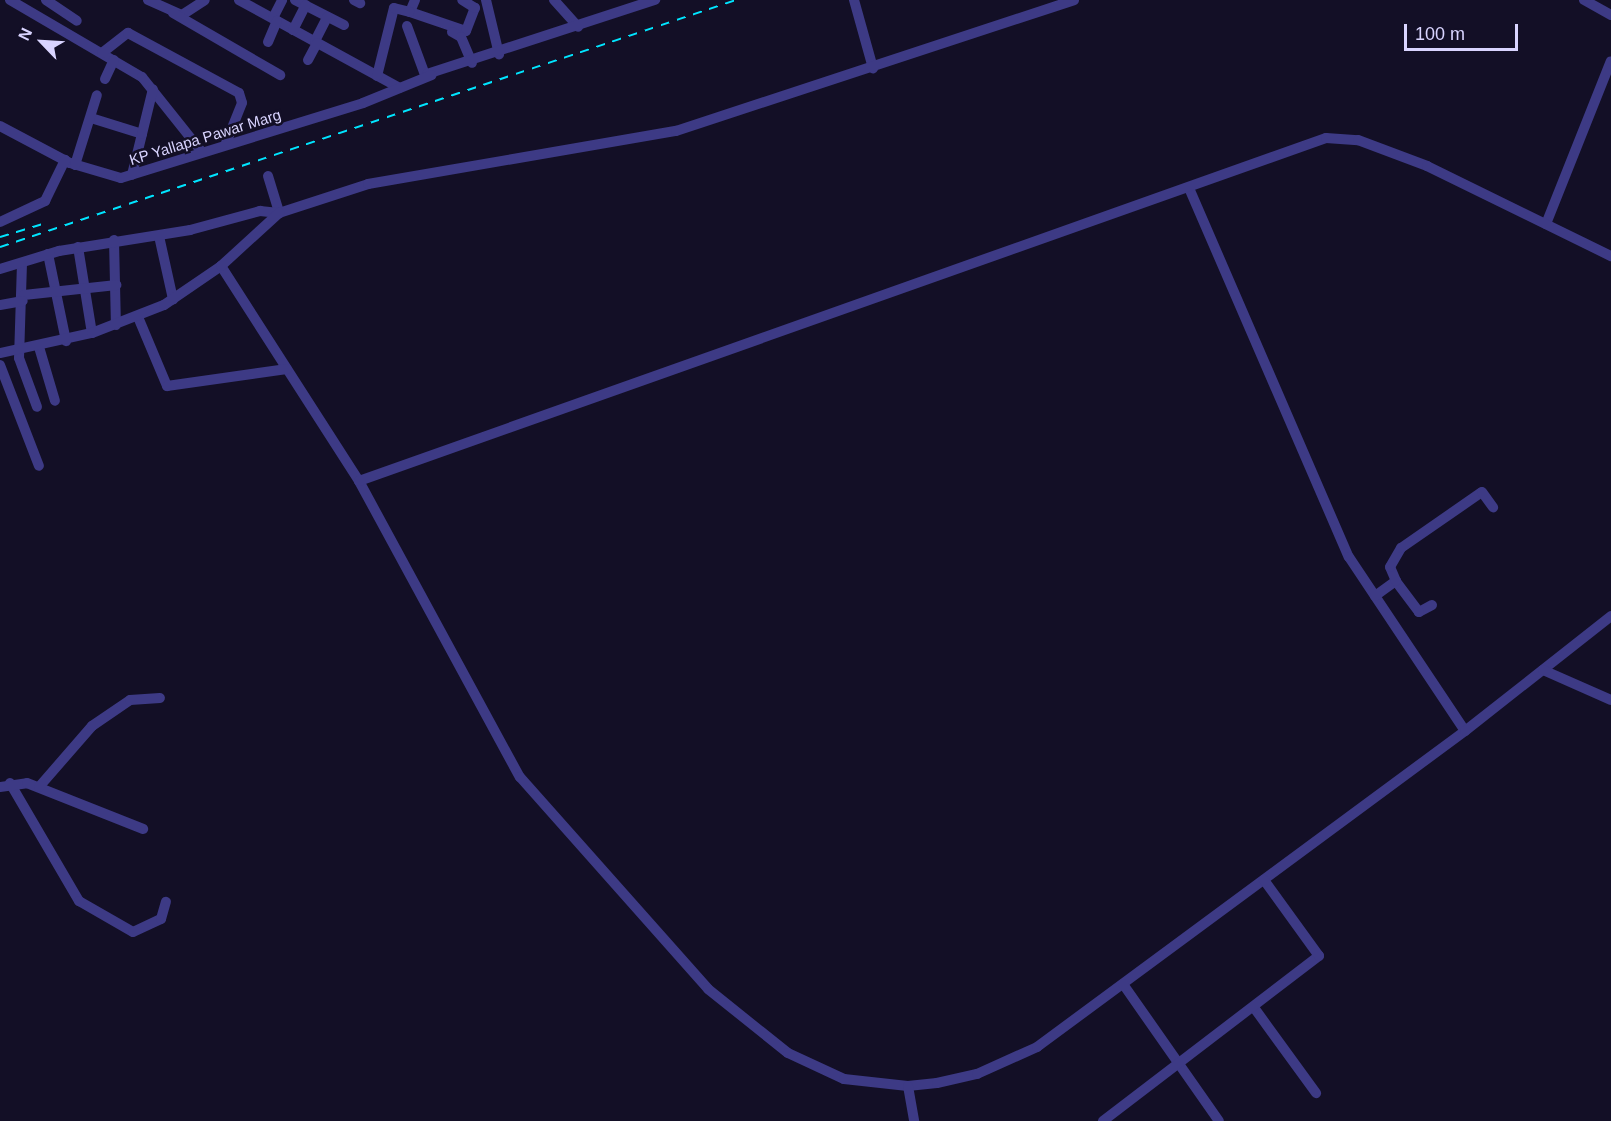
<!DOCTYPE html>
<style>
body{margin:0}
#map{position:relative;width:1611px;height:1121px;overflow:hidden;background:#130f26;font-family:Helvetica,sans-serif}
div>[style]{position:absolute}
.minor>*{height:10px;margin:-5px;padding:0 5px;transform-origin:5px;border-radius:5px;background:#3d3a85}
.rail>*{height:2px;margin-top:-1px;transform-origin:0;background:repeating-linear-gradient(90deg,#00e5ff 0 9px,transparent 0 17px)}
span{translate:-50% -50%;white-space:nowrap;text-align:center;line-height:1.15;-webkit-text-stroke:5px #130f26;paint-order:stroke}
.street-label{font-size:15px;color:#d9d4ff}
.north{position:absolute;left:12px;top:12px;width:60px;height:60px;-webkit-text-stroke:4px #130f26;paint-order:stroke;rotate:295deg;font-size:16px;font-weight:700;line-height:24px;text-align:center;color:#d9d4ff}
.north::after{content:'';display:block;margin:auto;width:21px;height:27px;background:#d9d4ff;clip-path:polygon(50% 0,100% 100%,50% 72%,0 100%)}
.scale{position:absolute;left:1404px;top:24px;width:114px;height:27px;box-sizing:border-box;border:3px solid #d9d4ff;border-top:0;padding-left:8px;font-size:18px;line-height:21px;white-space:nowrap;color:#d9d4ff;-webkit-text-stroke:4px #130f26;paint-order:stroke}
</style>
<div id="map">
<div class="minor">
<div style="left:10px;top:0;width:153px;rotate:30.3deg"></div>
<div style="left:142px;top:77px;width:95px;rotate:51.4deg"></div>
<div style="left:46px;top:0;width:37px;rotate:34deg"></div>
<div style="left:148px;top:0;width:37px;rotate:24deg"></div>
<div style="left:182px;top:15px;width:27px;rotate:-33deg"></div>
<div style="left:239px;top:0;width:183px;rotate:28.7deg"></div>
<div style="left:295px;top:0;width:55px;rotate:27deg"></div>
<div style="left:354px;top:0;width:7px;rotate:27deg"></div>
<div style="left:415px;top:0;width:13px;rotate:113deg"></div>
<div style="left:410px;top:12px;width:59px;rotate:18.7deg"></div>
<div style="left:466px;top:31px;width:25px;rotate:-69deg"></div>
<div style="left:475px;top:8px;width:15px;rotate:-148deg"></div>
<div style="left:486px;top:0;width:56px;rotate:76.5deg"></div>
<div style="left:554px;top:0;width:36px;rotate:48deg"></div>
<div style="left:854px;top:0;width:71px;rotate:74.4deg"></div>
<div style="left:1584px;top:0;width:31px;rotate:29deg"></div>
<div style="left:173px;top:13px;width:124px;rotate:30.1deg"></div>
<div style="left:273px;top:18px;width:20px;rotate:-63deg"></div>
<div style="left:407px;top:26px;width:52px;rotate:69.8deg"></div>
<div style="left:293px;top:30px;width:28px;rotate:-63deg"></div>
<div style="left:452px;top:32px;width:10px;rotate:29deg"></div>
<div style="left:461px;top:37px;width:28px;rotate:67deg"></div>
<div style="left:315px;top:41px;width:27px;rotate:-63deg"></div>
<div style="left:268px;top:42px;width:23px;rotate:-67deg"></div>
<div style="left:102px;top:53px;width:33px;rotate:-38deg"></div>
<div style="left:128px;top:33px;width:126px;rotate:28.4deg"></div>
<div style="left:239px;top:93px;width:10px;rotate:73deg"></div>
<div style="left:242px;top:103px;width:43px;rotate:111.8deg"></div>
<div style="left:308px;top:60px;width:19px;rotate:-62deg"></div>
<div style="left:427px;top:74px;width:240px;rotate:-18deg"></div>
<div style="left:377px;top:76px;width:70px;rotate:-76deg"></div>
<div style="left:394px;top:8px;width:16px;rotate:14deg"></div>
<div style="left:105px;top:79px;width:21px;rotate:-65deg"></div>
<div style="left:91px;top:118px;width:53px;rotate:17.4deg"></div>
<div style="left:142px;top:134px;width:42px;rotate:103.7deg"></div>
<div style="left:0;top:126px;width:79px;rotate:27.9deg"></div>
<div style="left:70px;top:163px;width:53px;rotate:16.4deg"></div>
<div style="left:121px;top:178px;width:253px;rotate:-17.2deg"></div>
<div style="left:363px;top:103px;width:74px;rotate:-22.1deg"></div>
<div style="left:142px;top:134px;width:46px;rotate:-76.3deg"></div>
<div style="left:75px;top:165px;width:73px;rotate:-72.6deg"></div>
<div style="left:268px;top:176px;width:39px;rotate:73deg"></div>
<div style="left:1189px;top:188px;width:402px;rotate:66.6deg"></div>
<div style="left:1349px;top:557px;width:209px;rotate:56.3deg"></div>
<div style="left:0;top:222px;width:50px;rotate:-25deg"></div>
<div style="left:45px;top:201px;width:46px;rotate:-64deg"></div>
<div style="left:1546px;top:224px;width:175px;rotate:-68.3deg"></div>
<div style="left:159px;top:236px;width:65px;rotate:77.5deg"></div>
<div style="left:114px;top:240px;width:85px;rotate:88.7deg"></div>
<div style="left:78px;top:247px;width:87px;rotate:80.8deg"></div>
<div style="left:48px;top:254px;width:89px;rotate:78.3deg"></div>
<div style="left:22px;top:263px;width:95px;rotate:91.8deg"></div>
<div style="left:19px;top:358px;width:52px;rotate:69.8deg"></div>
<div style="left:221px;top:266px;width:255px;rotate:57.3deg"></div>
<div style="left:359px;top:481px;width:337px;rotate:61.5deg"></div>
<div style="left:520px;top:777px;width:283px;rotate:48.4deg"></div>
<div style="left:708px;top:989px;width:102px;rotate:38.7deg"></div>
<div style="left:788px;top:1053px;width:62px;rotate:24.9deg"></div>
<div style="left:844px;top:1079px;width:64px;rotate:6.2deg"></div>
<div style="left:908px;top:1086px;width:29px;rotate:-6deg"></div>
<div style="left:937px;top:1083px;width:41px;rotate:-12.7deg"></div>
<div style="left:977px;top:1074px;width:66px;rotate:-24.2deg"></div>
<div style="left:1037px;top:1047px;width:532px;rotate:-36.44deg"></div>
<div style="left:1465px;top:731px;width:186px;rotate:-38.2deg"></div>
<div style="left:0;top:269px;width:62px;rotate:-17deg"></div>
<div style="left:59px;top:251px;width:133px;rotate:-9.1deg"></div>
<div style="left:190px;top:230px;width:73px;rotate:-15.2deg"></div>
<div style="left:260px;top:211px;width:19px;rotate:6deg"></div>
<div style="left:279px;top:213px;width:94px;rotate:-18deg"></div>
<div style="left:368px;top:184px;width:313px;rotate:-9.8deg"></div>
<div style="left:676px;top:131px;width:419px;rotate:-18.2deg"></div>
<div style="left:24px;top:295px;width:93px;rotate:-6.2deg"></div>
<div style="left:0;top:305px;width:23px;rotate:-10deg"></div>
<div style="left:138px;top:317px;width:75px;rotate:67.2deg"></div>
<div style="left:167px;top:386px;width:121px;rotate:-8.1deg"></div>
<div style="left:39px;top:347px;width:56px;rotate:73.5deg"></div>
<div style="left:0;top:353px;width:94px;rotate:-12.3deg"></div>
<div style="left:92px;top:333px;width:77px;rotate:-21.3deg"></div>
<div style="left:164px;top:305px;width:69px;rotate:-34.4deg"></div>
<div style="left:221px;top:266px;width:79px;rotate:-42.4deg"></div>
<div style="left:0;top:365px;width:108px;rotate:68.9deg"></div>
<div style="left:359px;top:481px;width:1026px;rotate:-19.53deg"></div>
<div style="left:1326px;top:138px;width:32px;rotate:4deg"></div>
<div style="left:1358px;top:140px;width:74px;rotate:20.6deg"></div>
<div style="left:1427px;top:166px;width:205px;rotate:26.1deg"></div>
<div style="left:1375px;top:596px;width:26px;rotate:-36deg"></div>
<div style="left:1432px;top:605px;width:15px;rotate:152deg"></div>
<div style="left:1419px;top:612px;width:39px;rotate:-127deg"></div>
<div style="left:1396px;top:581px;width:15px;rotate:-113deg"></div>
<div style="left:1390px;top:567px;width:22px;rotate:-60deg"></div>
<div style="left:1401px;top:548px;width:98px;rotate:-34.7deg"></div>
<div style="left:1482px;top:492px;width:19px;rotate:54deg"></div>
<div style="left:1543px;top:670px;width:74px;rotate:23.8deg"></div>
<div style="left:10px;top:783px;width:137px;rotate:59.7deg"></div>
<div style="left:79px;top:901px;width:62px;rotate:29.9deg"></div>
<div style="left:133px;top:932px;width:31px;rotate:-25deg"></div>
<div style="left:161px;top:919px;width:18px;rotate:-74deg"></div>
<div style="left:0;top:787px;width:27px;rotate:-8deg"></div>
<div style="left:27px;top:783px;width:125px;rotate:21.6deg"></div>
<div style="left:39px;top:787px;width:81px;rotate:-49deg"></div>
<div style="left:92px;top:726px;width:46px;rotate:-34.4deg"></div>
<div style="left:130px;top:700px;width:30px;rotate:-4deg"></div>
<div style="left:1123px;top:984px;width:167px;rotate:55deg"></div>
<div style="left:1255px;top:1009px;width:104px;rotate:54deg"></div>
<div style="left:908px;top:1086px;width:36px;rotate:80deg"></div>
<div style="left:1103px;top:1121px;width:272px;rotate:-37.4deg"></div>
<div style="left:1319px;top:956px;width:94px;rotate:-125.9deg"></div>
</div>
<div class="rail">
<div style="left:0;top:237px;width:48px;rotate:-16.9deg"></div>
<div style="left:0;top:247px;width:776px;rotate:-18.55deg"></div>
</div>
<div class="street-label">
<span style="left:205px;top:137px;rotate:-17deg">KP Yallapa Pawar Marg</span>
</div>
<div class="north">N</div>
<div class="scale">100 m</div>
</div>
